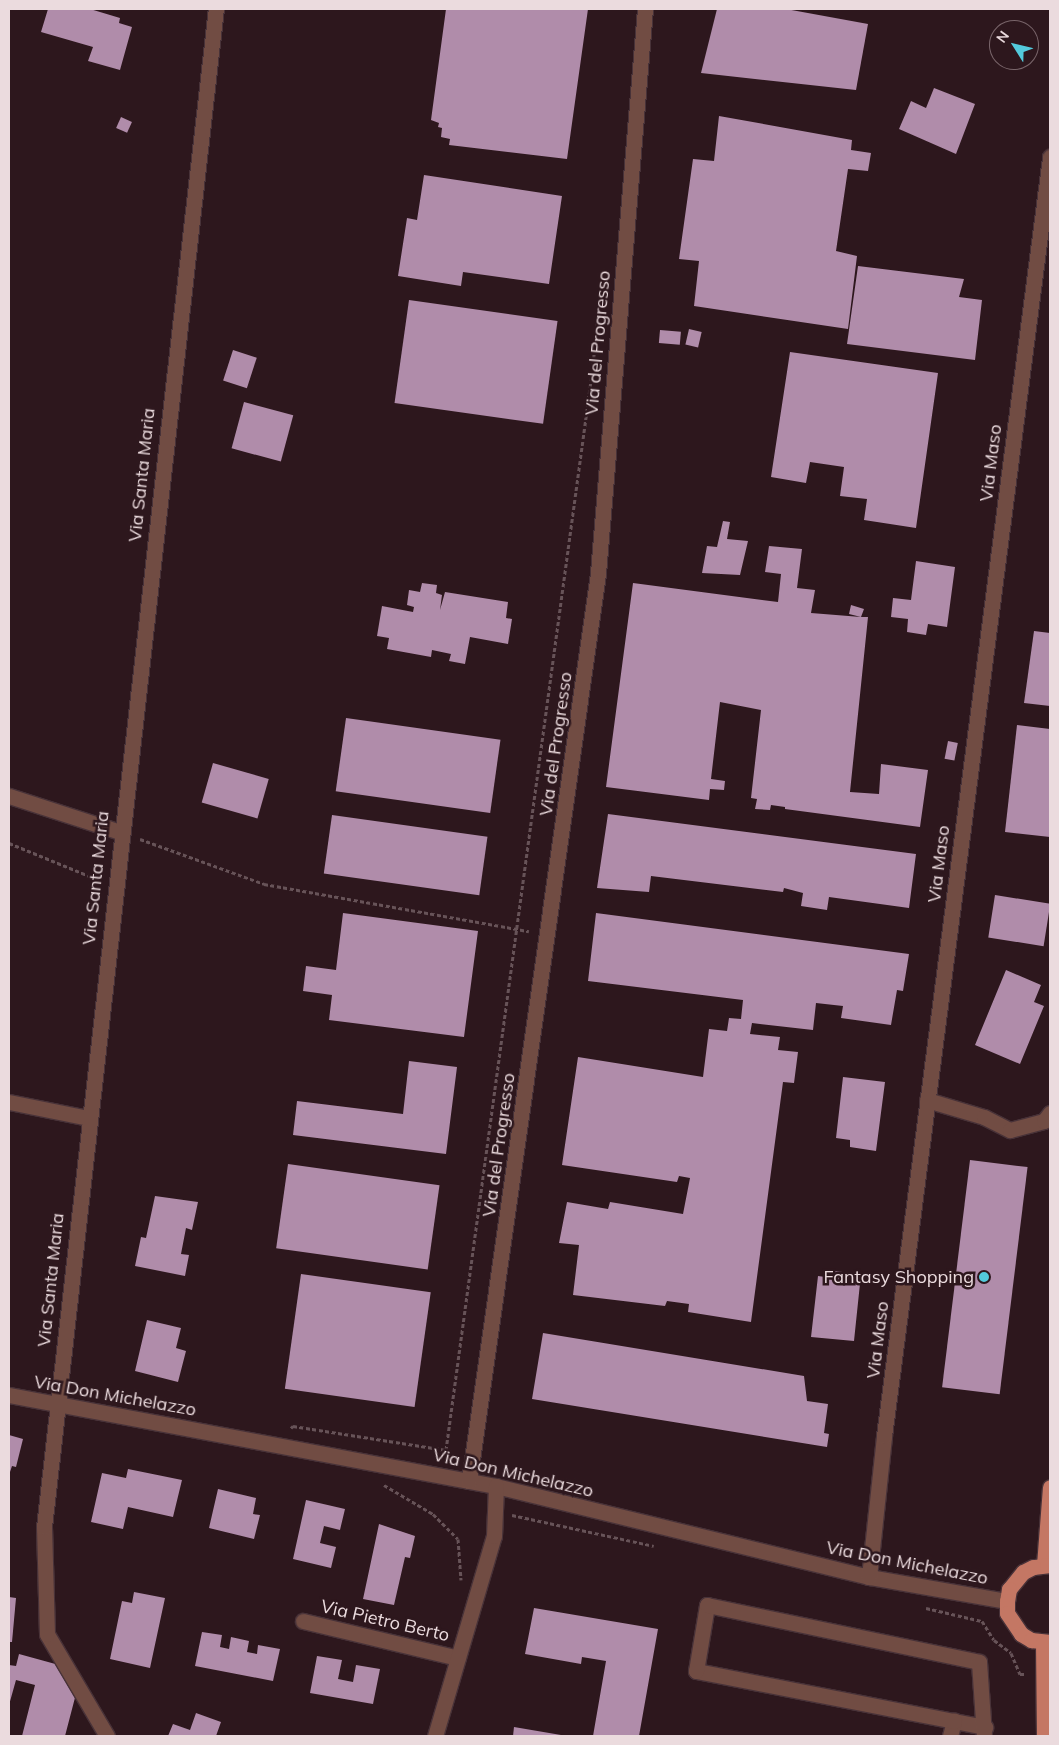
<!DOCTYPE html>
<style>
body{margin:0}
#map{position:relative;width:1059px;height:1745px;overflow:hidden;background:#2d171d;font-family:Mulish,sans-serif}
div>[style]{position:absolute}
.building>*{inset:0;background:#b08caa;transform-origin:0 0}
.path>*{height:3px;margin-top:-1.5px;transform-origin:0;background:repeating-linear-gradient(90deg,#675358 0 4px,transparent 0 6.5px)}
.roads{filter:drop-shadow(1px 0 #483238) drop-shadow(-1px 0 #483238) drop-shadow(0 1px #483238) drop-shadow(0 -1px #483238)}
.minor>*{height:15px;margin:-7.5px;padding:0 7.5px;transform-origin:7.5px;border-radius:7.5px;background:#714c43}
.major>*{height:15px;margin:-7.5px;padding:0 7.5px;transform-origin:7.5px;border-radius:7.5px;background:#c47764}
.dots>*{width:14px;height:14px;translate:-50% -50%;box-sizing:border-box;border:2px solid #2d171d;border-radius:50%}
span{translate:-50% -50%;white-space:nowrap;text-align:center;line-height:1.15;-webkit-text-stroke:5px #2d171d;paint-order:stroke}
.street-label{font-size:18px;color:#ebdbde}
.poi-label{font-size:18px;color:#ebdbde}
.right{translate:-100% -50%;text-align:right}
.frame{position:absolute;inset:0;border:10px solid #ebdbde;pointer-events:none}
.north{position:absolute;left:989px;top:20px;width:50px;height:50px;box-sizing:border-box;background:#2d171d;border:1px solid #79656a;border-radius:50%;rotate:306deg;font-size:14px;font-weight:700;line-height:20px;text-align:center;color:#ebdbde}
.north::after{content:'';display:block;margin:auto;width:18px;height:22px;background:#53cadc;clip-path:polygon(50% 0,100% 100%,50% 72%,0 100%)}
</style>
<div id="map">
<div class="building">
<div style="clip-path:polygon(48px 9px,90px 9px,120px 18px,119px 23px,132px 27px,120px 70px,88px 61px,93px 47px,41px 32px)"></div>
<div style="clip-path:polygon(446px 9px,588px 9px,567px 159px,449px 145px,450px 139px,441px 137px,442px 128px,438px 127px,439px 123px,431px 120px)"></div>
<div style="clip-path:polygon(717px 9px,786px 9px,868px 24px,856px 90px,701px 73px)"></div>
<div style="clip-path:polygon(934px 88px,975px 104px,956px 154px,899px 129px,911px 101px,926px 108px)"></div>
<div style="clip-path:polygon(719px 116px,852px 140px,851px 150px,871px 153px,868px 171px,848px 169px,836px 251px,857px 256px,848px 329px,694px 306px,699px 261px,679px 259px,693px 159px,714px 161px)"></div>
<div style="left:121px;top:117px;width:12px;height:12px;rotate:24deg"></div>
<div style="clip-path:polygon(424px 175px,562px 196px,549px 284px,463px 272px,461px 286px,398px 276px,407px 218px,417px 220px)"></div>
<div style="clip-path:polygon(858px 266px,964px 279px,959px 297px,982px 300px,975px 360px,847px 344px)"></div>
<div style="left:409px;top:300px;width:150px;height:104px;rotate:8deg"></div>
<div style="left:689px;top:329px;width:13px;height:16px;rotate:13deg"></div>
<div style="left:660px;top:330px;width:21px;height:13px;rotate:5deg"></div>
<div style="left:233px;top:350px;width:25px;height:32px;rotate:18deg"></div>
<div style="clip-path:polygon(790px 352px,938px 373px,916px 528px,864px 520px,867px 499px,840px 496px,844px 467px,810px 462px,806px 483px,771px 477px)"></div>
<div style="left:244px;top:402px;width:51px;height:48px;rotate:15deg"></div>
<div style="clip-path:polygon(723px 521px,730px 522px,727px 539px,748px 541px,740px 575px,702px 573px,707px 546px,717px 547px)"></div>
<div style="clip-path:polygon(769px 546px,802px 549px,797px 588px,815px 590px,811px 613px,861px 617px,849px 614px,851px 605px,864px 609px,861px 617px,868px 617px,850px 792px,879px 794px,881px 764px,928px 770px,920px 827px,785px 809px,785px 807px,771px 805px,770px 810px,755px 809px,757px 799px,751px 798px,761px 710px,720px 702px,711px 779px,725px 781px,724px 790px,710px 789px,709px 800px,606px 787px,633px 583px,778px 602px,781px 574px,765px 572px)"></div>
<div style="clip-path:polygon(916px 561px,955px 567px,947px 627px,928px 624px,926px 635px,907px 632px,908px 619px,891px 617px,893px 598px,911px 600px)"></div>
<div style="clip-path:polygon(422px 583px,437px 585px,436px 593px,442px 595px,440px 610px,445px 592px,508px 602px,506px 618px,512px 619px,508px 644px,470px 637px,465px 664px,449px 661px,451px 654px,432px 650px,431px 657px,387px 649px,389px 638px,377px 636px,382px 606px,413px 612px,414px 607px,407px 605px,409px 590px,420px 592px)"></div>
<div style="clip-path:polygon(1034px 631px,1050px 633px,1050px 706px,1024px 703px)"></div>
<div style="left:346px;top:718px;width:156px;height:74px;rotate:8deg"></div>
<div style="clip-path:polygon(1017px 725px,1050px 729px,1050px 837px,1005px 832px)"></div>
<div style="left:948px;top:741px;width:10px;height:18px;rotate:11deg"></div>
<div style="left:213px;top:763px;width:58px;height:41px;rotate:16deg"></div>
<div style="clip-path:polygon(608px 814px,916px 854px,909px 908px,829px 897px,827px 910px,801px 906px,803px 893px,784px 888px,783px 892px,651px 876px,649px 892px,597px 888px)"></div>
<div style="left:332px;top:815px;width:157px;height:59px;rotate:8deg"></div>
<div style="left:995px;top:895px;width:56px;height:43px;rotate:9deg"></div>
<div style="clip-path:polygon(343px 913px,478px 931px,464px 1037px,329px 1020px,332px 995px,303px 991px,306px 966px,336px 970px)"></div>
<div style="clip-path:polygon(596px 913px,909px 954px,903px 991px,897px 990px,891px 1025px,841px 1018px,843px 1006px,816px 1003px,813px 1030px,752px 1023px,750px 1034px,780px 1037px,778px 1050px,798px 1052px,794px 1083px,783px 1082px,751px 1322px,688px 1312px,689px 1304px,667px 1301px,665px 1306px,573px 1295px,579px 1245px,559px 1243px,567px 1202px,608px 1209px,610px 1202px,683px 1214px,690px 1178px,679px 1176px,677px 1182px,562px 1165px,578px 1057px,703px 1077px,709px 1029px,727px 1031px,729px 1018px,741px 1019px,743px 1000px,588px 981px)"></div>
<div style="clip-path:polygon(1006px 970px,1041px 985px,1034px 1002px,1044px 1006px,1020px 1064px,975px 1045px)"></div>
<div style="clip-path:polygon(409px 1061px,457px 1067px,446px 1154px,293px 1135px,297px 1101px,403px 1114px)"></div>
<div style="clip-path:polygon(843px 1077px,885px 1082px,876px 1151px,850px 1147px,850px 1140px,836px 1138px)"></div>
<div style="left:970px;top:1160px;width:58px;height:229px;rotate:7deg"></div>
<div style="left:288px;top:1164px;width:153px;height:85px;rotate:8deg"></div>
<div style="clip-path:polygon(155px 1196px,198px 1202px,192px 1230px,186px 1228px,181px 1254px,189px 1255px,185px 1276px,135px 1266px,141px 1237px,146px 1238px)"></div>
<div style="clip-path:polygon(834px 1271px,861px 1274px,854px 1341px,811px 1337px,818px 1276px,833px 1278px)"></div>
<div style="left:301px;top:1274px;width:131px;height:116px;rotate:8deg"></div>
<div style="clip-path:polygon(147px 1320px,181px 1328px,176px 1348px,186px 1351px,178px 1382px,135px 1371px)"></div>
<div style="clip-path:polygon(543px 1333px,804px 1376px,807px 1401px,828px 1404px,824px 1433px,829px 1434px,827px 1447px,532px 1399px)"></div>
<div style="clip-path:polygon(9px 1435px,23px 1439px,16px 1467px,12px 1466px,9px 1475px)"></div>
<div style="clip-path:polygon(128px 1469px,182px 1480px,173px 1517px,128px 1507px,123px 1529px,91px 1522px,102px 1473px,126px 1478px)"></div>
<div style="clip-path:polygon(218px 1489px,256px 1498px,253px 1514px,260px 1515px,254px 1539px,209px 1528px)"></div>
<div style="clip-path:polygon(306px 1500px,345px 1509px,340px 1530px,324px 1526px,320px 1543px,336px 1547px,331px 1568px,293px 1559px)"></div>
<div style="clip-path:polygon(379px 1524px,415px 1536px,410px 1558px,405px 1557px,394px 1605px,363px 1599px)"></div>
<div style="clip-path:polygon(134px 1592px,165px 1598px,150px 1668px,110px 1659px,122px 1601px,132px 1603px)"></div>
<div style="clip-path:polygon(9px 1597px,16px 1598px,12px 1642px,9px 1642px)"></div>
<div style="clip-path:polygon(534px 1608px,658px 1629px,639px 1736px,593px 1736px,606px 1661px,582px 1657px,581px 1664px,525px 1654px)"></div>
<div style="clip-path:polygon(202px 1632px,222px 1635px,220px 1647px,229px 1649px,231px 1637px,249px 1641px,247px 1652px,257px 1654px,258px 1645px,280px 1649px,273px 1681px,195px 1666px)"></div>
<div style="clip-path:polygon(19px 1654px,59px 1665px,77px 1690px,65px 1736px,22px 1736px,35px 1685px,16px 1680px,9px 1705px,9px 1665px,16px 1666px)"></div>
<div style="clip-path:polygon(317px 1656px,342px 1660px,338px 1679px,353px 1682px,356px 1665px,380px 1669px,373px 1704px,310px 1693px)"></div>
<div style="clip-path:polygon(196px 1713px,221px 1722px,216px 1736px,168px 1736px,173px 1724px,190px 1730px)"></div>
<div style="clip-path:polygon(514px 1727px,561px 1735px,560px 1736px,513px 1736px)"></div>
</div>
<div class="path">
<div style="left:140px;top:839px;width:132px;rotate:19.9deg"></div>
<div style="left:264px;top:884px;width:269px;rotate:10.1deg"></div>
<div style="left:9px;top:843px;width:97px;rotate:22.3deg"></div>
<div style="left:291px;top:1428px;width:3px;rotate:-45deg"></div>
<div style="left:293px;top:1426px;width:155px;rotate:8.9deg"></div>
<div style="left:446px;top:1450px;width:1095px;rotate:-82.28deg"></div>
<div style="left:593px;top:365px;width:80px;rotate:-84.3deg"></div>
<div style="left:384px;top:1485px;width:57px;rotate:30.6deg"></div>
<div style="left:433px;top:1514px;width:35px;rotate:45deg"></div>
<div style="left:458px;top:1539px;width:41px;rotate:85.8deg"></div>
<div style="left:512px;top:1515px;width:145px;rotate:12.3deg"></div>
<div style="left:926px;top:1608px;width:57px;rotate:13.1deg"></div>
<div style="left:982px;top:1621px;width:22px;rotate:58deg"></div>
<div style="left:994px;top:1640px;width:21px;rotate:37deg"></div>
<div style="left:1011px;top:1653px;width:23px;rotate:67deg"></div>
<div style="left:1020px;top:1674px;width:5px"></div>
</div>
<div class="roads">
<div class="minor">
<div style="left:9px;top:796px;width:117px;rotate:18deg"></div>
<div style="left:927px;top:1100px;width:59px;rotate:16.6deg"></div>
<div style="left:984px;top:1117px;width:29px;rotate:27deg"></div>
<div style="left:1010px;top:1130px;width:35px;rotate:-15deg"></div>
<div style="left:1044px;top:1121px;width:10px;rotate:-53deg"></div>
<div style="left:9px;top:1102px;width:81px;rotate:11.4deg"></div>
<div style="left:9px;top:1395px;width:495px;rotate:10.6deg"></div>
<div style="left:496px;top:1486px;width:384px;rotate:13.7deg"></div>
<div style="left:869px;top:1577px;width:140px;rotate:9.9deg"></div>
<div style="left:469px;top:1481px;width:917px;rotate:-81.91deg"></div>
<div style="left:598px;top:573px;width:566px;rotate:-85.24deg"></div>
<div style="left:869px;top:1577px;width:142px;rotate:-83.9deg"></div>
<div style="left:884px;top:1436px;width:1290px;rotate:-82.6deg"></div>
<div style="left:303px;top:1621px;width:159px;rotate:13.4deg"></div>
<div style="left:954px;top:1721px;width:32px;rotate:11deg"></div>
<div style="left:107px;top:1736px;width:118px;rotate:-120.5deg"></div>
<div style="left:47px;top:1634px;width:107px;rotate:-91.6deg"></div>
<div style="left:44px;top:1527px;width:1528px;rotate:-83.54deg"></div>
<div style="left:435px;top:1736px;width:209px;rotate:-73.6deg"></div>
<div style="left:494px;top:1536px;width:50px;rotate:-87.7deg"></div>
<div style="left:950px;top:1736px;width:16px;rotate:-75deg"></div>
<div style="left:954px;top:1721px;width:263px;rotate:-169deg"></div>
<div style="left:696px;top:1671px;width:67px;rotate:-80.5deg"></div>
<div style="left:707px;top:1605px;width:278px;rotate:11.8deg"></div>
<div style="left:979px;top:1662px;width:74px;rotate:86.1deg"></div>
</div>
<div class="major">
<div style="left:1044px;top:1565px;width:78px;rotate:-85.6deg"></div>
<div style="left:1050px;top:1565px;width:17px;rotate:173deg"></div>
<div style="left:1033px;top:1567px;width:11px;rotate:153deg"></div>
<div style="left:1023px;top:1572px;width:22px;rotate:129deg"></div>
<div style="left:1009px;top:1589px;width:12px;rotate:99deg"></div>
<div style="left:1007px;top:1601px;width:12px;rotate:90deg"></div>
<div style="left:1007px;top:1613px;width:25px;rotate:56deg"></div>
<div style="left:1021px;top:1634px;width:12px;rotate:31deg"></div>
<div style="left:1031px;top:1640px;width:19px;rotate:6deg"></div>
<div style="left:1043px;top:1643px;width:93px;rotate:89.4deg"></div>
</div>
</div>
<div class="dots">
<div style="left:984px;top:1277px;background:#53cadc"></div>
</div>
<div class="street-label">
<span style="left:598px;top:343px;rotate:-85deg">Via del Progresso</span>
<span style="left:991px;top:463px;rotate:-83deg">Via Maso</span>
<span style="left:142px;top:475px;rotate:-84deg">Via Santa Maria</span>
<span style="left:556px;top:744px;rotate:-82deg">Via del Progresso</span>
<span style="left:939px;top:864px;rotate:-83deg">Via Maso</span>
<span style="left:96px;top:878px;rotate:-84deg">Via Santa Maria</span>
<span style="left:499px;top:1145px;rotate:-82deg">Via del Progresso</span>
<span style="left:51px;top:1280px;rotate:-84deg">Via Santa Maria</span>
<span style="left:878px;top:1340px;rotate:-83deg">Via Maso</span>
<span style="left:115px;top:1396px;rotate:10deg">Via Don Michelazzo</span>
<span style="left:513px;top:1473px;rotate:13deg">Via Don Michelazzo</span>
<span style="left:907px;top:1563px;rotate:11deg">Via Don Michelazzo</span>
<span style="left:385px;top:1621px;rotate:13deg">Via Pietro Berto</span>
</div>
<div class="poi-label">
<span class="right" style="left:974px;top:1277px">Fantasy Shopping</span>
</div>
<div class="frame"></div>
<div class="north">N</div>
</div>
